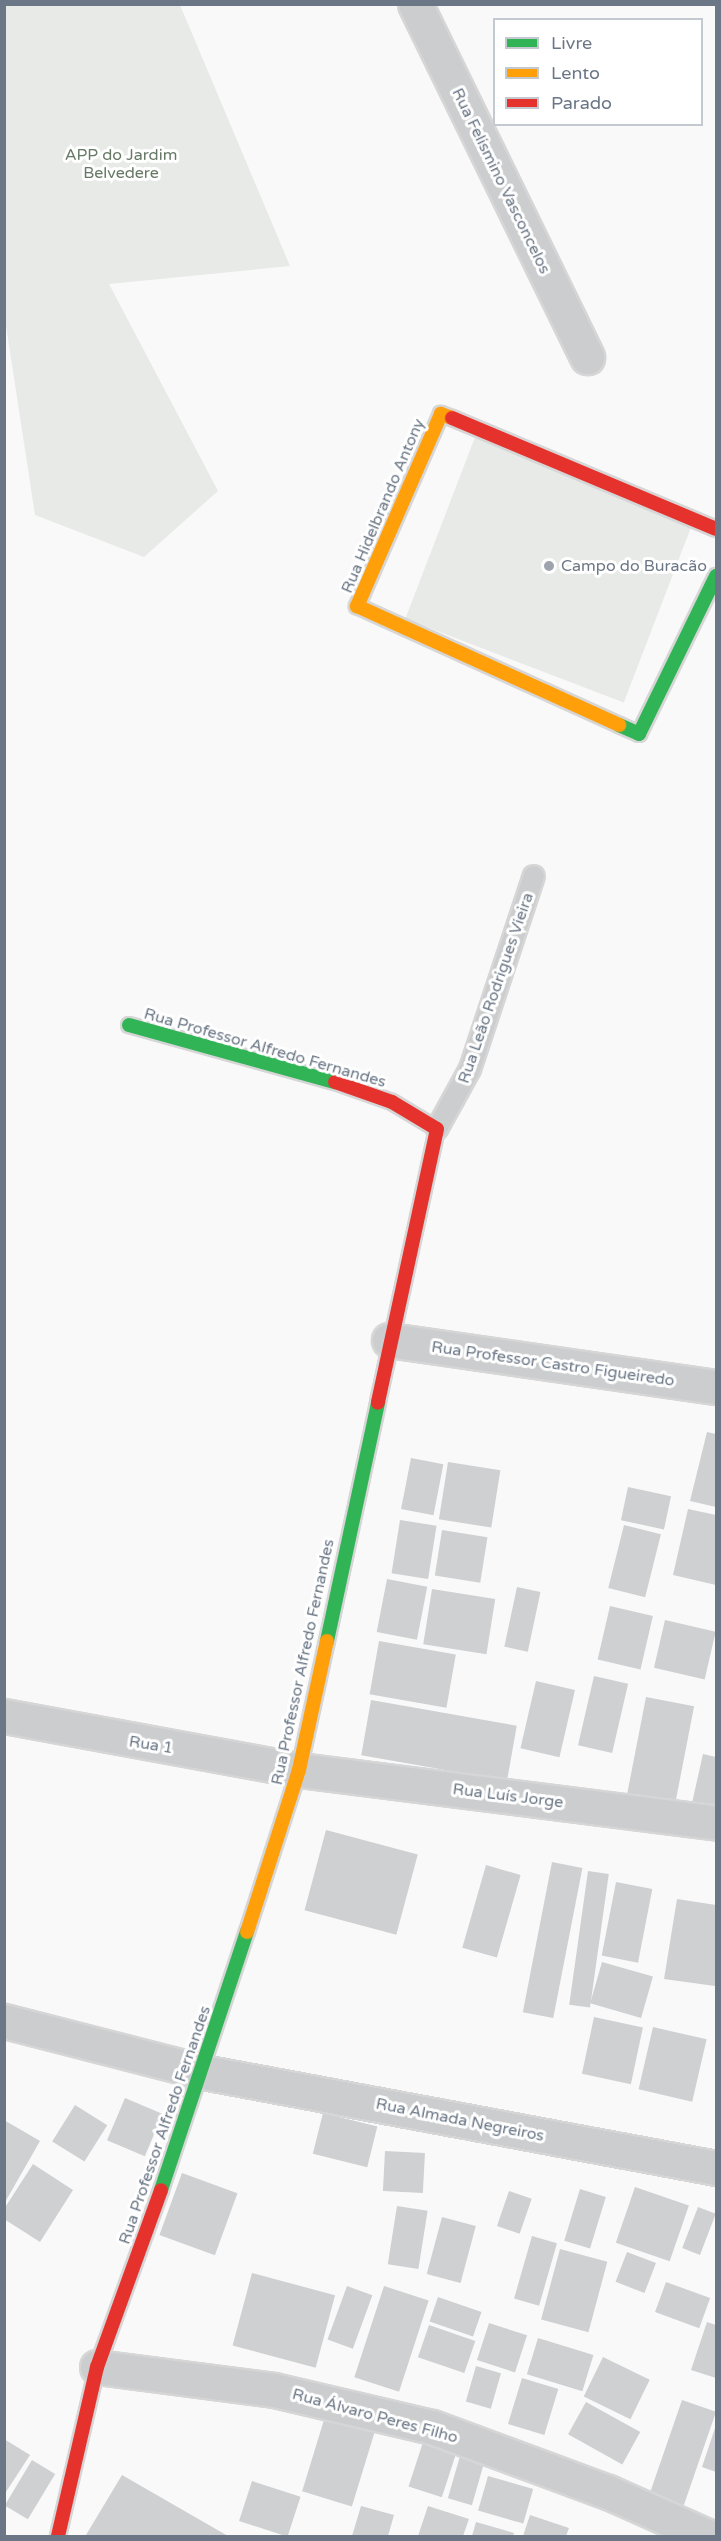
<!DOCTYPE html>
<meta charset="utf-8">
<style>
body{margin:0}
#map{position:relative;width:721px;height:2541px;overflow:hidden;background:#f9f9f9;font-family:"Varela Round",sans-serif}
div>[style]{position:absolute}
.green>*{inset:0;background:#e7eae6;transform-origin:0 0}
.building>*{inset:0;background:#cfd0d2;transform-origin:0 0}
.roads{filter:drop-shadow(2px 0 #d6d6d7) drop-shadow(-2px 0 #d6d6d7) drop-shadow(0 2px #d6d6d7) drop-shadow(0 -2px #d6d6d7)}
.lane>*{height:20px;margin:-10px;padding:0 10px;transform-origin:10px;border-radius:10px;background:#cccdce}
.street>*{height:33px;margin:-16.5px;padding:0 16.5px;transform-origin:16.5px;border-radius:16.5px;background:#cccdce}
.fast>*{height:14px;margin:-7px;padding:0 7px;transform-origin:7px;border-radius:7px;background:#30b455}
.slow>*{height:14px;margin:-7px;padding:0 7px;transform-origin:7px;border-radius:7px;background:#ff9f0a}
.jam>*{height:14px;margin:-7px;padding:0 7px;transform-origin:7px;border-radius:7px;background:#e5322d}
.dots>*{width:16px;height:16px;translate:-50% -50%;box-sizing:border-box;border:3px solid #fff;border-radius:50%}
span{translate:-50% -50%;white-space:nowrap;text-align:center;line-height:1.15;-webkit-text-stroke:6px #fff;paint-order:stroke}
.park-label{font-size:16px;color:#677966}
.street-label{font-size:16px;color:#6b7786}
.poi-label{font-size:16px;color:#6b7786}
.left{translate:0 -50%;text-align:left}
.frame{position:absolute;inset:0;border:6px solid #6b7786;pointer-events:none}
.legend{position:absolute;left:493px;top:18px;width:210px;height:108px;box-sizing:border-box;background:#fff;border:2px solid #c4c9cf;margin:0;padding:8px 10px;list-style:none;font-size:18px;color:#6b7786}
.legend li{display:flex;align-items:center;gap:12px;height:30px}
.legend b{width:30px;border:2px solid #c4c9cf}
</style>
<div id="map">
<div class="green">
<div style="clip-path:polygon(4px 5px,180px 5px,290px 266px,109px 284px,218px 491px,144px 557px,35px 515px,5px 319px)"></div>
<div style="left:477px;top:432px;width:234px;height:200px;rotate:21deg"></div>
</div>
<div class="building">
<div style="clip-path:polygon(707px 1432px,716px 1434px,716px 1507px,690px 1501px)"></div>
<div style="left:411px;top:1458px;width:33px;height:52px;rotate:11deg"></div>
<div style="left:448px;top:1462px;width:53px;height:58px;rotate:9deg"></div>
<div style="left:628px;top:1487px;width:44px;height:34px;rotate:12deg"></div>
<div style="clip-path:polygon(688px 1509px,716px 1515px,716px 1585px,673px 1575px)"></div>
<div style="left:400px;top:1520px;width:37px;height:54px;rotate:9deg"></div>
<div style="left:624px;top:1525px;width:38px;height:65px;rotate:14deg"></div>
<div style="left:442px;top:1530px;width:46px;height:46px;rotate:9deg"></div>
<div style="left:387px;top:1579px;width:41px;height:54px;rotate:11deg"></div>
<div style="left:517px;top:1587px;width:24px;height:61px;rotate:12deg"></div>
<div style="left:432px;top:1589px;width:64px;height:56px;rotate:9deg"></div>
<div style="left:610px;top:1606px;width:44px;height:55px;rotate:13deg"></div>
<div style="left:665px;top:1620px;width:52px;height:49px;rotate:13deg"></div>
<div style="left:379px;top:1641px;width:78px;height:54px;rotate:10deg"></div>
<div style="left:594px;top:1676px;width:35px;height:71px;rotate:13deg"></div>
<div style="left:536px;top:1681px;width:40px;height:69px;rotate:13deg"></div>
<div style="left:646px;top:1697px;width:49px;height:106px;rotate:11deg"></div>
<div style="left:371px;top:1700px;width:148px;height:56px;rotate:10deg"></div>
<div style="clip-path:polygon(703px 1754px,716px 1757px,716px 1808px,692px 1803px)"></div>
<div style="left:326px;top:1830px;width:95px;height:83px;rotate:15deg"></div>
<div style="left:552px;top:1862px;width:31px;height:153px;rotate:11deg"></div>
<div style="left:486px;top:1865px;width:36px;height:86px;rotate:16deg"></div>
<div style="left:588px;top:1871px;width:21px;height:135px;rotate:8deg"></div>
<div style="left:616px;top:1882px;width:37px;height:75px;rotate:11deg"></div>
<div style="clip-path:polygon(677px 1899px,716px 1905px,715px 1986px,664px 1979px)"></div>
<div style="left:602px;top:1962px;width:53px;height:43px;rotate:16deg"></div>
<div style="left:594px;top:2017px;width:50px;height:58px;rotate:12deg"></div>
<div style="left:653px;top:2027px;width:55px;height:64px;rotate:13deg"></div>
<div style="left:125px;top:2098px;width:41px;height:46px;rotate:23deg"></div>
<div style="left:75px;top:2105px;width:38px;height:43px;rotate:32deg"></div>
<div style="left:323px;top:2113px;width:56px;height:42px;rotate:14deg"></div>
<div style="clip-path:polygon(4px 2120px,40px 2141px,4px 2204px)"></div>
<div style="left:385px;top:2151px;width:40px;height:40px;rotate:3deg"></div>
<div style="clip-path:polygon(33px 2164px,73px 2190px,40px 2242px,4px 2219px,4px 2209px)"></div>
<div style="left:182px;top:2173px;width:59px;height:66px;rotate:20deg"></div>
<div style="left:635px;top:2187px;width:57px;height:59px;rotate:19deg"></div>
<div style="left:580px;top:2189px;width:27px;height:54px;rotate:17deg"></div>
<div style="left:509px;top:2191px;width:24px;height:37px;rotate:19deg"></div>
<div style="left:397px;top:2206px;width:31px;height:59px;rotate:9deg"></div>
<div style="left:698px;top:2207px;width:19px;height:44px;rotate:21deg"></div>
<div style="left:442px;top:2217px;width:35px;height:59px;rotate:15deg"></div>
<div style="left:532px;top:2236px;width:26px;height:65px;rotate:16deg"></div>
<div style="left:560px;top:2249px;width:49px;height:73px;rotate:15deg"></div>
<div style="left:627px;top:2252px;width:31px;height:32px;rotate:21deg"></div>
<div style="left:252px;top:2273px;width:86px;height:75px;rotate:15deg"></div>
<div style="left:666px;top:2282px;width:47px;height:32px;rotate:20deg"></div>
<div style="left:347px;top:2286px;width:27px;height:57px;rotate:20deg"></div>
<div style="left:384px;top:2286px;width:47px;height:96px;rotate:18deg"></div>
<div style="left:438px;top:2297px;width:46px;height:26px;rotate:19deg"></div>
<div style="clip-path:polygon(707px 2322px,716px 2325px,716px 2378px,691px 2370px)"></div>
<div style="left:489px;top:2323px;width:40px;height:39px;rotate:18deg"></div>
<div style="left:429px;top:2325px;width:49px;height:34px;rotate:19deg"></div>
<div style="left:538px;top:2338px;width:58px;height:38px;rotate:17deg"></div>
<div style="left:603px;top:2357px;width:52px;height:44px;rotate:26deg"></div>
<div style="left:476px;top:2366px;width:26px;height:37px;rotate:16deg"></div>
<div style="left:522px;top:2378px;width:38px;height:48px;rotate:17deg"></div>
<div style="left:682px;top:2400px;width:36px;height:99px;rotate:19deg"></div>
<div style="left:586px;top:2402px;width:62px;height:37px;rotate:29deg"></div>
<div style="left:327px;top:2410px;width:52px;height:85px;rotate:17deg"></div>
<div style="clip-path:polygon(716px 2425px,716px 2472px,702px 2467px)"></div>
<div style="clip-path:polygon(4px 2439px,30px 2455px,4px 2495px)"></div>
<div style="left:424px;top:2439px;width:35px;height:50px;rotate:18deg"></div>
<div style="left:460px;top:2456px;width:25px;height:44px;rotate:16deg"></div>
<div style="left:32px;top:2460px;width:27px;height:53px;rotate:31deg"></div>
<div style="clip-path:polygon(122px 2475px,228px 2536px,86px 2535px)"></div>
<div style="left:488px;top:2476px;width:47px;height:36px;rotate:16deg"></div>
<div style="left:252px;top:2481px;width:51px;height:42px;rotate:18deg"></div>
<div style="clip-path:polygon(361px 2506px,394px 2515px,388px 2536px,352px 2536px)"></div>
<div style="clip-path:polygon(428px 2506px,469px 2519px,463px 2536px,418px 2536px)"></div>
<div style="clip-path:polygon(530px 2515px,569px 2528px,566px 2536px,523px 2536px)"></div>
<div style="clip-path:polygon(476px 2522px,514px 2533px,513px 2536px,472px 2536px)"></div>
</div>
<div class="roads">
<div class="lane">
<div style="left:437px;top:1129px;width:68px;rotate:-61.2deg"></div>
<div style="left:470px;top:1069px;width:203px;rotate:-71.7deg"></div>
</div>
<div class="street">
<div style="left:415px;top:4px;width:393px;rotate:64deg"></div>
<div style="left:389px;top:1340px;width:330px;rotate:8.2deg"></div>
<div style="left:4px;top:1716px;width:300px;rotate:10.4deg"></div>
<div style="left:299px;top:1770px;width:420px;rotate:7.2deg"></div>
<div style="left:4px;top:2021px;width:205px;rotate:14.4deg"></div>
<div style="left:203px;top:2072px;width:522px;rotate:10.6deg"></div>
<div style="left:97px;top:2367px;width:178px;rotate:7.4deg"></div>
<div style="left:274px;top:2390px;width:162px;rotate:13.2deg"></div>
<div style="left:432px;top:2427px;width:188px;rotate:20.3deg"></div>
<div style="left:608px;top:2492px;width:108px;rotate:24deg"></div>
</div>
<div class="fast">
<div style="left:619px;top:725px;width:22px;rotate:24deg"></div>
<div style="left:639px;top:734px;width:176px;rotate:-64deg"></div>
<div style="left:129px;top:1025px;width:214px;rotate:15.5deg"></div>
<div style="left:327px;top:1641px;width:243px;rotate:-77.9deg"></div>
<div style="left:161px;top:2190px;width:272px;rotate:-71.6deg"></div>
</div>
<div class="slow">
<div style="left:452px;top:418px;width:12px;rotate:-160deg"></div>
<div style="left:441px;top:414px;width:210px;rotate:113.6deg"></div>
<div style="left:357px;top:606px;width:288px;rotate:24.4deg"></div>
<div style="left:247px;top:1932px;width:170px;rotate:-72.2deg"></div>
<div style="left:299px;top:1770px;width:132px;rotate:-77.8deg"></div>
</div>
<div class="jam">
<div style="left:452px;top:418px;width:286px;rotate:22.8deg"></div>
<div style="left:335px;top:1082px;width:60px;rotate:19.3deg"></div>
<div style="left:392px;top:1102px;width:52px;rotate:31deg"></div>
<div style="left:437px;top:1129px;width:280px;rotate:102.2deg"></div>
<div style="left:58px;top:2536px;width:173px;rotate:-77deg"></div>
<div style="left:97px;top:2367px;width:188px;rotate:-70.1deg"></div>
</div>
</div>
<div class="dots">
<div style="left:549px;top:566px;background:#9da4ae"></div>
</div>
<div class="park-label">
<span style="left:121px;top:164px">APP do Jardim<br>Belvedere</span>
</div>
<div class="street-label">
<span style="left:501px;top:181px;rotate:64deg">Rua Felismino Vasconcelos</span>
<span style="left:383px;top:506px;rotate:-67deg">Rua Hidelbrando Antony</span>
<span style="left:496px;top:988px;rotate:-71deg">Rua Leão Rodrigues Vieira</span>
<span style="left:265px;top:1048px;rotate:16deg">Rua Professor Alfredo Fernandes</span>
<span style="left:553px;top:1364px;rotate:8deg">Rua Professor Castro Figueiredo</span>
<span style="left:303px;top:1662px;rotate:-78deg">Rua Professor Alfredo Fernandes</span>
<span style="left:151px;top:1745px;rotate:9deg">Rua 1</span>
<span style="left:508px;top:1796px;rotate:7deg">Rua Luís Jorge</span>
<span style="left:460px;top:2120px;rotate:11deg">Rua Almada Negreiros</span>
<span style="left:165px;top:2125px;rotate:-71deg">Rua Professor Alfredo Fernandes</span>
<span style="left:375px;top:2416px;rotate:15deg">Rua Álvaro Peres Filho</span>
</div>
<div class="poi-label">
<span class="left" style="left:561px;top:566px">Campo do Buracão</span>
</div>
<div class="frame"></div>
<ul class="legend">
<li><b style="height:8px;background:#30b455"></b>Livre</li>
<li><b style="height:8px;background:#ff9f0a"></b>Lento</li>
<li><b style="height:8px;background:#e5322d"></b>Parado</li>
</ul>
</div>
